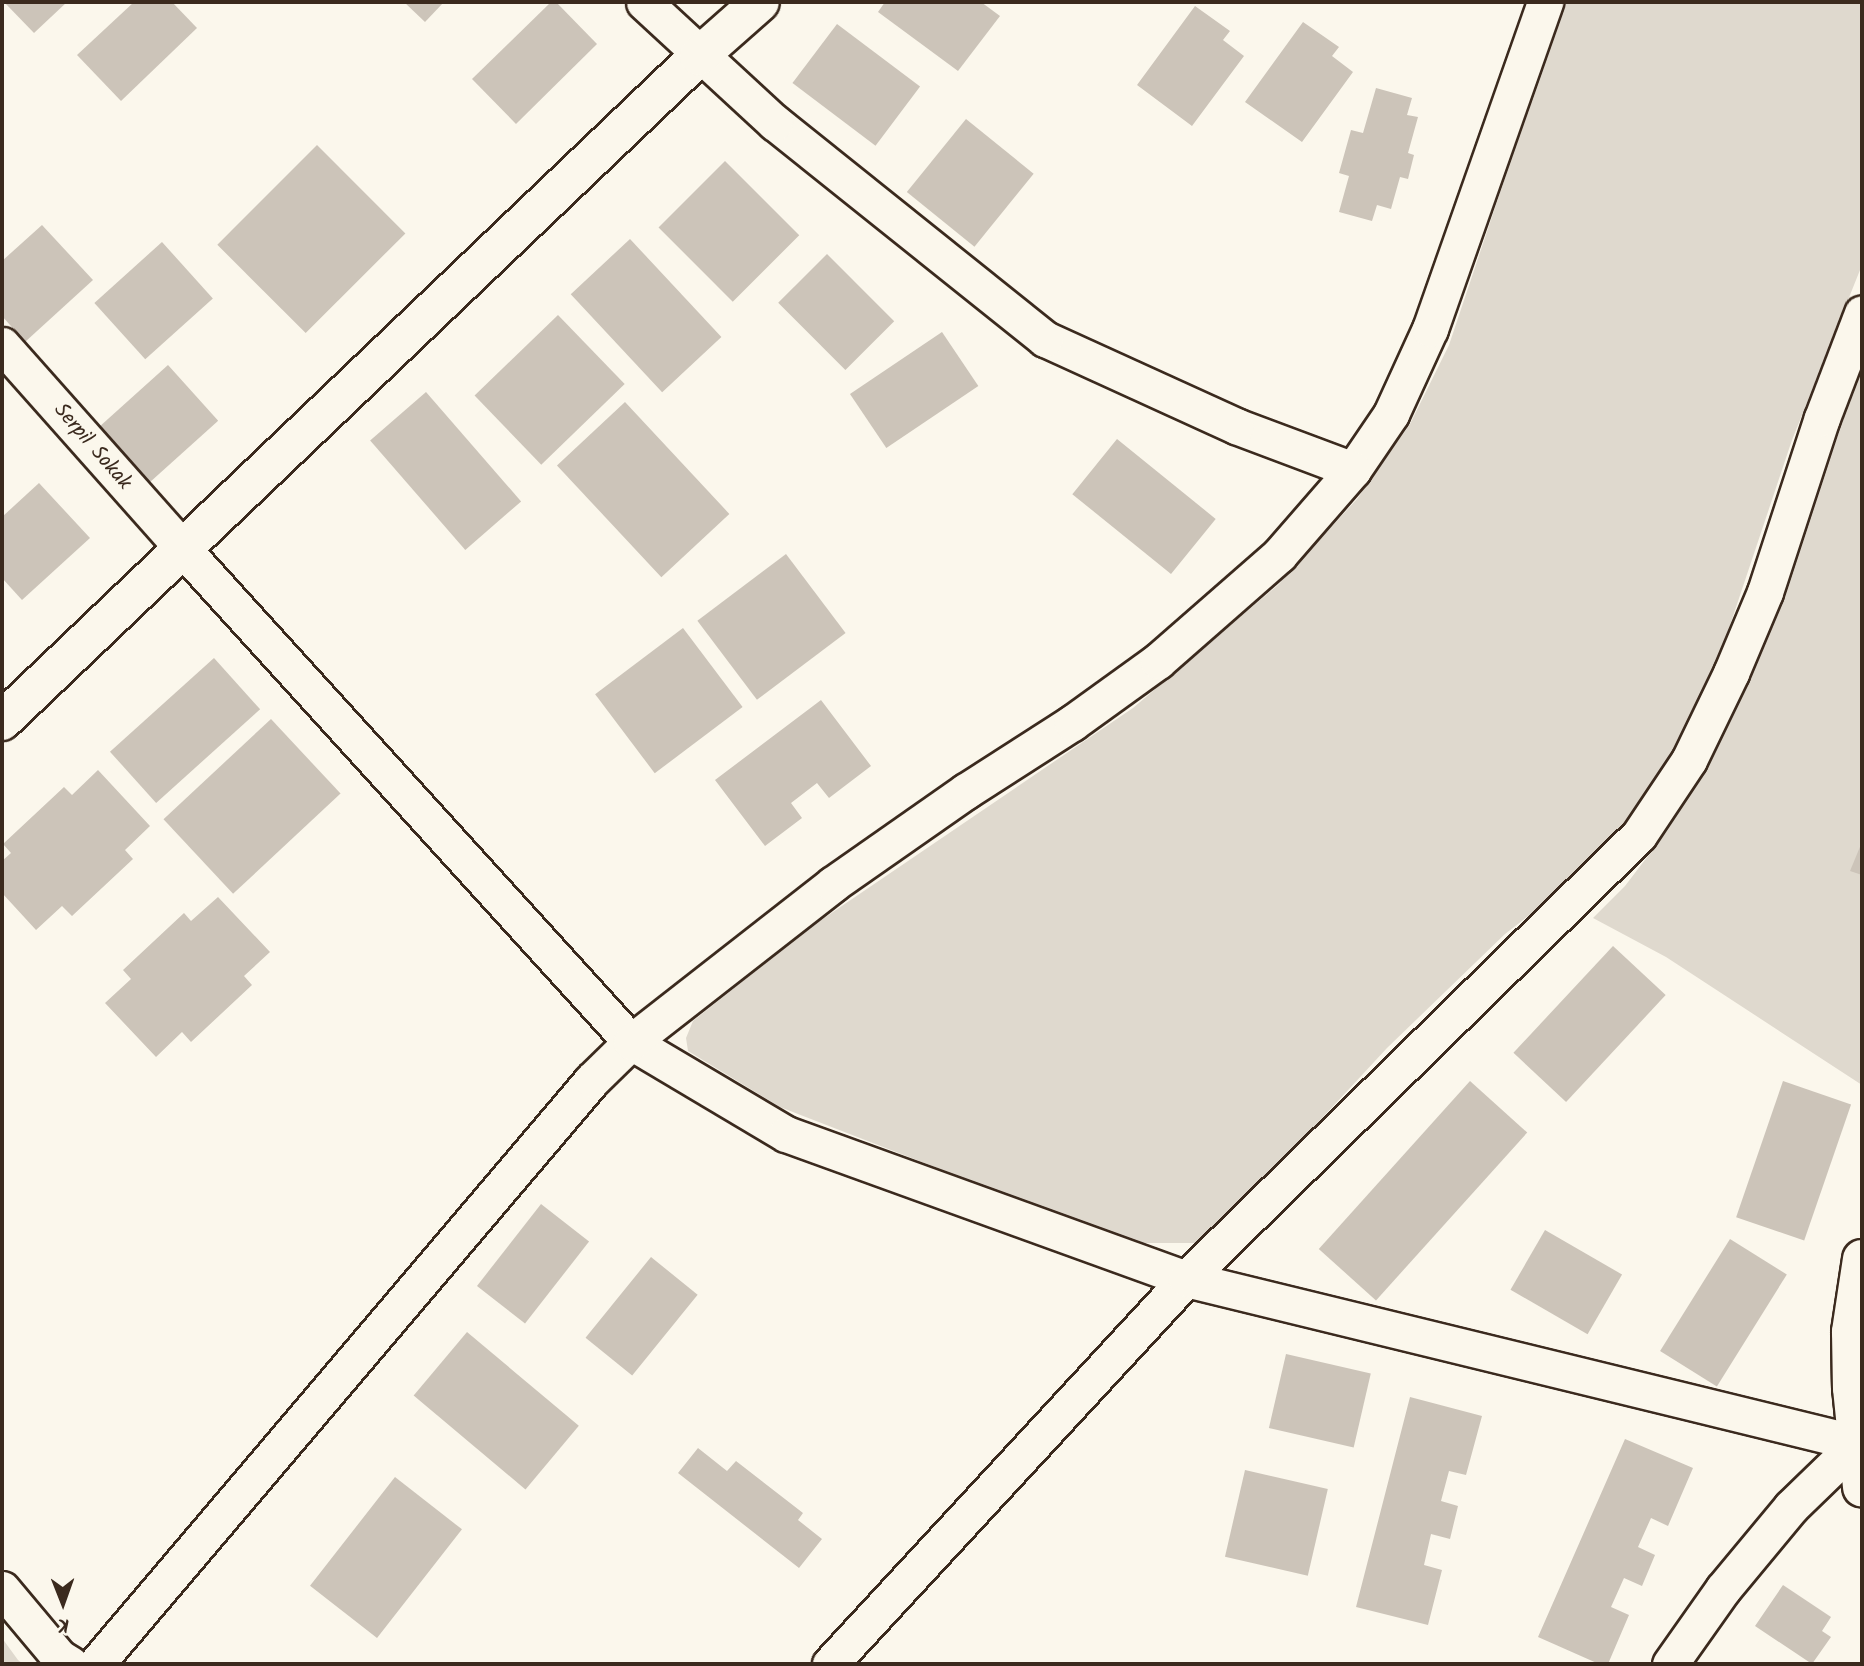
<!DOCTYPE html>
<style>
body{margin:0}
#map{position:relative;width:1864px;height:1666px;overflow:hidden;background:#fbf7ec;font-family:Kalam,sans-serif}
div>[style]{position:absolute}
.green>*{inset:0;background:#dfd9ce}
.building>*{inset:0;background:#ccc4b9;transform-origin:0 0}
.roads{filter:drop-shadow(2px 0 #3b2a1e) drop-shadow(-2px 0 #3b2a1e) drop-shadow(0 2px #3b2a1e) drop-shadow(0 -2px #3b2a1e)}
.street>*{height:35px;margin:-17.5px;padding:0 17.5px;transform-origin:17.5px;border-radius:17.5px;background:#fbf7ec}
.secondary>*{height:38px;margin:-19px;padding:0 19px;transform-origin:19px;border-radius:19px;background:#fbf7ec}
span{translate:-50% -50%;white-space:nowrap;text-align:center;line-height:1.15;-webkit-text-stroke:5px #fbf7ec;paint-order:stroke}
.street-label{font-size:21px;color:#3b2a1e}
.frame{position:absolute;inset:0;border:4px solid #3b2a1e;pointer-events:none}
.north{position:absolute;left:28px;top:1568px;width:70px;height:70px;-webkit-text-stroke:5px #fbf7ec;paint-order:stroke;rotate:179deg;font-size:19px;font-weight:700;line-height:28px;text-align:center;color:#3b2a1e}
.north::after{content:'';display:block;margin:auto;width:24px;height:32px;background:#3b2a1e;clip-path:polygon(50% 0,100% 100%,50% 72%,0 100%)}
</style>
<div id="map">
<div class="green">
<div style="clip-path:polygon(1564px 2px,1862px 2px,1862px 265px,1792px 440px,1718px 661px,1666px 766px,1630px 823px,1562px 890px,1505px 934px,1387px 1048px,1287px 1156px,1222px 1222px,1195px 1243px,1131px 1243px,780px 1107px,688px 1051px,686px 1038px,693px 1021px,808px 929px,1133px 708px,1278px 585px,1357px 499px,1410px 424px,1449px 345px)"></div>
<div style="clip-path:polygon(1862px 366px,1862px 1085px,1666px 957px,1593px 918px,1625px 886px,1667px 831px,1697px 782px,1747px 680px,1783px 591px)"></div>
<div style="clip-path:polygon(2px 1638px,18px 1660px,23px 1664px,2px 1664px)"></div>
</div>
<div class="building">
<div style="clip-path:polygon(4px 2px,67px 2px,34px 33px)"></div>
<div style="clip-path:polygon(134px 2px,172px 2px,197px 28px,121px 101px,77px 55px)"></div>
<div style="clip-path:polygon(404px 2px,444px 2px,425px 22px)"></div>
<div style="clip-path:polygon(551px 2px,556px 2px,597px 44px,516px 124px,472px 79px)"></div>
<div style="clip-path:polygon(885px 2px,981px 2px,1000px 16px,958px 71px,878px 12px)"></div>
<div style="clip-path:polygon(1195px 6px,1230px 31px,1223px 40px,1244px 56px,1192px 126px,1137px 85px)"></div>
<div style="clip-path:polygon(1303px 22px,1339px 47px,1332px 56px,1353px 72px,1302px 142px,1245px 102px)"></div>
<div style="left:837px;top:24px;width:104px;height:74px;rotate:37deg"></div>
<div style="clip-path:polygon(1376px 88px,1412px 98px,1407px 115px,1418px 117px,1408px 153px,1414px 155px,1408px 179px,1400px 177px,1391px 209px,1377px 205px,1372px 221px,1339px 212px,1349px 176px,1339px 173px,1351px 130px,1363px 133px)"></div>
<div style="left:966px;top:119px;width:87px;height:94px;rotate:39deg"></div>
<div style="left:317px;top:145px;width:125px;height:141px;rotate:45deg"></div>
<div style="left:725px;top:161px;width:105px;height:94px;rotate:45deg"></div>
<div style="clip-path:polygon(42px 225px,93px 280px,25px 342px,2px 316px,2px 261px)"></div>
<div style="left:630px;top:239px;width:134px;height:81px;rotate:47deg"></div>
<div style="left:162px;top:242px;width:76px;height:91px;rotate:48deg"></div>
<div style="left:827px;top:254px;width:95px;height:69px;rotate:45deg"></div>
<div style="left:558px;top:315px;width:96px;height:116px;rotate:46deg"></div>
<div style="left:942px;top:332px;width:65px;height:111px;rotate:56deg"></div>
<div style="left:168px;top:365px;width:75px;height:92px;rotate:48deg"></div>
<div style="left:426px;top:392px;width:145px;height:74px;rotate:49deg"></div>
<div style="left:625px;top:402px;width:153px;height:93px;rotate:47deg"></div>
<div style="left:1117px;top:439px;width:127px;height:71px;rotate:39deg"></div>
<div style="clip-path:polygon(39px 483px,90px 538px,22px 600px,2px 578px,2px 517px)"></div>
<div style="left:786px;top:554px;width:99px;height:111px;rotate:53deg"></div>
<div style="left:683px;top:628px;width:99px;height:110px;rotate:53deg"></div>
<div style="left:214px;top:658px;width:69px;height:140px;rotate:48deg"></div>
<div style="clip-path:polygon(821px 700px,871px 766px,829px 798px,817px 783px,791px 803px,802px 818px,765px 846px,715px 780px)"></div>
<div style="left:271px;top:719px;width:102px;height:147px;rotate:47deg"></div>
<div style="clip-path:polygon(98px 770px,150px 826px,125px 850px,133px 859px,72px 916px,62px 906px,36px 930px,2px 893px,2px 861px,11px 853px,3px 844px,64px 787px,72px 795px)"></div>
<div style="clip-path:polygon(1862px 842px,1862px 875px,1850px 871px)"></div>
<div style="clip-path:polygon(218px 897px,270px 952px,244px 976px,252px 985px,191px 1042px,182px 1032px,156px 1057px,105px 1003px,131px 979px,123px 970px,184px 913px,191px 921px)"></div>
<div style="left:1613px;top:946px;width:72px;height:146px;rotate:43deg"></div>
<div style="left:1470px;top:1081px;width:77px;height:226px;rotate:42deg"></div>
<div style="left:1783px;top:1081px;width:72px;height:144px;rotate:19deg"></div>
<div style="left:541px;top:1204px;width:61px;height:104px;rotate:38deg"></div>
<div style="left:1545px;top:1230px;width:89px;height:69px;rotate:30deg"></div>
<div style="left:1730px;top:1239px;width:67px;height:132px;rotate:32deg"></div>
<div style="left:651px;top:1257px;width:60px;height:104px;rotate:39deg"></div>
<div style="left:467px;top:1332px;width:146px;height:83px;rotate:40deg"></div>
<div style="left:1286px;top:1354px;width:87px;height:76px;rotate:13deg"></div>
<div style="clip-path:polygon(1410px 1397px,1482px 1416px,1466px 1475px,1449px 1471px,1441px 1501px,1458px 1506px,1450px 1539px,1431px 1534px,1424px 1565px,1442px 1570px,1428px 1625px,1356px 1607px)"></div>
<div style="clip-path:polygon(1625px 1439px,1693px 1468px,1668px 1526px,1651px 1518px,1638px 1547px,1655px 1555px,1642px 1586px,1624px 1578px,1611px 1607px,1629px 1615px,1608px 1664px,1599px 1664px,1538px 1637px)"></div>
<div style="clip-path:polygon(698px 1448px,727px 1471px,736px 1461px,803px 1513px,798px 1520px,822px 1539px,799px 1568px,678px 1473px)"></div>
<div style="left:1245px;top:1470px;width:85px;height:89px;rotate:13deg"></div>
<div style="left:395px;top:1477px;width:85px;height:138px;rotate:38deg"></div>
<div style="clip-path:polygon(1783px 1585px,1831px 1617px,1822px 1631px,1831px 1637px,1812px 1664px,1755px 1626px)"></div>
</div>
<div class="roads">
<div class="street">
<div style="left:2px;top:345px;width:271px;rotate:48.4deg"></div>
<div style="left:182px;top:548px;width:668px;rotate:47.73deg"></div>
<div style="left:631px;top:1042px;width:180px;rotate:30.7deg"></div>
<div style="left:786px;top:1134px;width:425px;rotate:19.9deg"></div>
<div style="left:1186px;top:1279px;width:691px;rotate:13.73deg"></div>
<div style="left:1353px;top:470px;width:68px;rotate:-55.8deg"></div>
<div style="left:1391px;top:414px;width:94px;rotate:-65.4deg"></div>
<div style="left:1430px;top:329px;width:347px;rotate:-70.6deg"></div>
<div style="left:2px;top:1589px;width:89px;rotate:50deg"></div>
<div style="left:59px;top:1657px;width:13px;rotate:32deg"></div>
<div style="left:96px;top:1664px;width:766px;rotate:-49.66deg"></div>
<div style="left:592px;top:1080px;width:54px;rotate:-44.3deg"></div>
<div style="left:631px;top:1042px;width:256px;rotate:-38deg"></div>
<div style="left:833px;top:884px;width:162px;rotate:-35deg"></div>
<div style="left:966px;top:791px;width:126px;rotate:-32.7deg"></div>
<div style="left:1072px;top:723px;width:106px;rotate:-35.8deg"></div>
<div style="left:1158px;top:661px;width:161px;rotate:-41.2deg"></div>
<div style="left:1279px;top:555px;width:113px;rotate:-49deg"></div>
<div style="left:1353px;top:470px;width:125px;rotate:-159.4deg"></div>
<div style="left:1236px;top:426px;width:210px;rotate:-155.5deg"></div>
<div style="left:1045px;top:339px;width:346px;rotate:-141.3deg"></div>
<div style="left:775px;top:123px;width:178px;rotate:-137.3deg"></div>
<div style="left:830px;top:1664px;width:524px;rotate:-47.24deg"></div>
<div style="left:1186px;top:1279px;width:634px;rotate:-44.43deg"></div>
<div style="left:1639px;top:835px;width:90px;rotate:-56.3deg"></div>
<div style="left:1689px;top:760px;width:97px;rotate:-64.2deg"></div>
<div style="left:1731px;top:673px;width:88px;rotate:-67.2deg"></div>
<div style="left:1765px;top:592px;width:183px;rotate:-71.9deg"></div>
<div style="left:1822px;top:418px;width:112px;rotate:-69.1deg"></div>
<div style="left:1670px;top:1664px;width:92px;rotate:-54.8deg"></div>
<div style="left:1723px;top:1589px;width:107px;rotate:-50.3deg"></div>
<div style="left:1791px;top:1507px;width:92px;rotate:-44.1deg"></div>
</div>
<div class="secondary">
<div style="left:2px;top:721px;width:963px;rotate:-43.65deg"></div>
<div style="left:699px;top:56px;width:81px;rotate:-41.5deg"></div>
<div style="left:1862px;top:1259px;width:74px;rotate:98.6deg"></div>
<div style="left:1851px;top:1332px;width:56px;rotate:89deg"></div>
<div style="left:1852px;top:1388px;width:100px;rotate:84.2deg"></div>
</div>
</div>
<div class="street-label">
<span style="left:92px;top:447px;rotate:49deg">Serpil Sokak</span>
</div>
<div class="frame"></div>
<div class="north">K</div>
</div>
